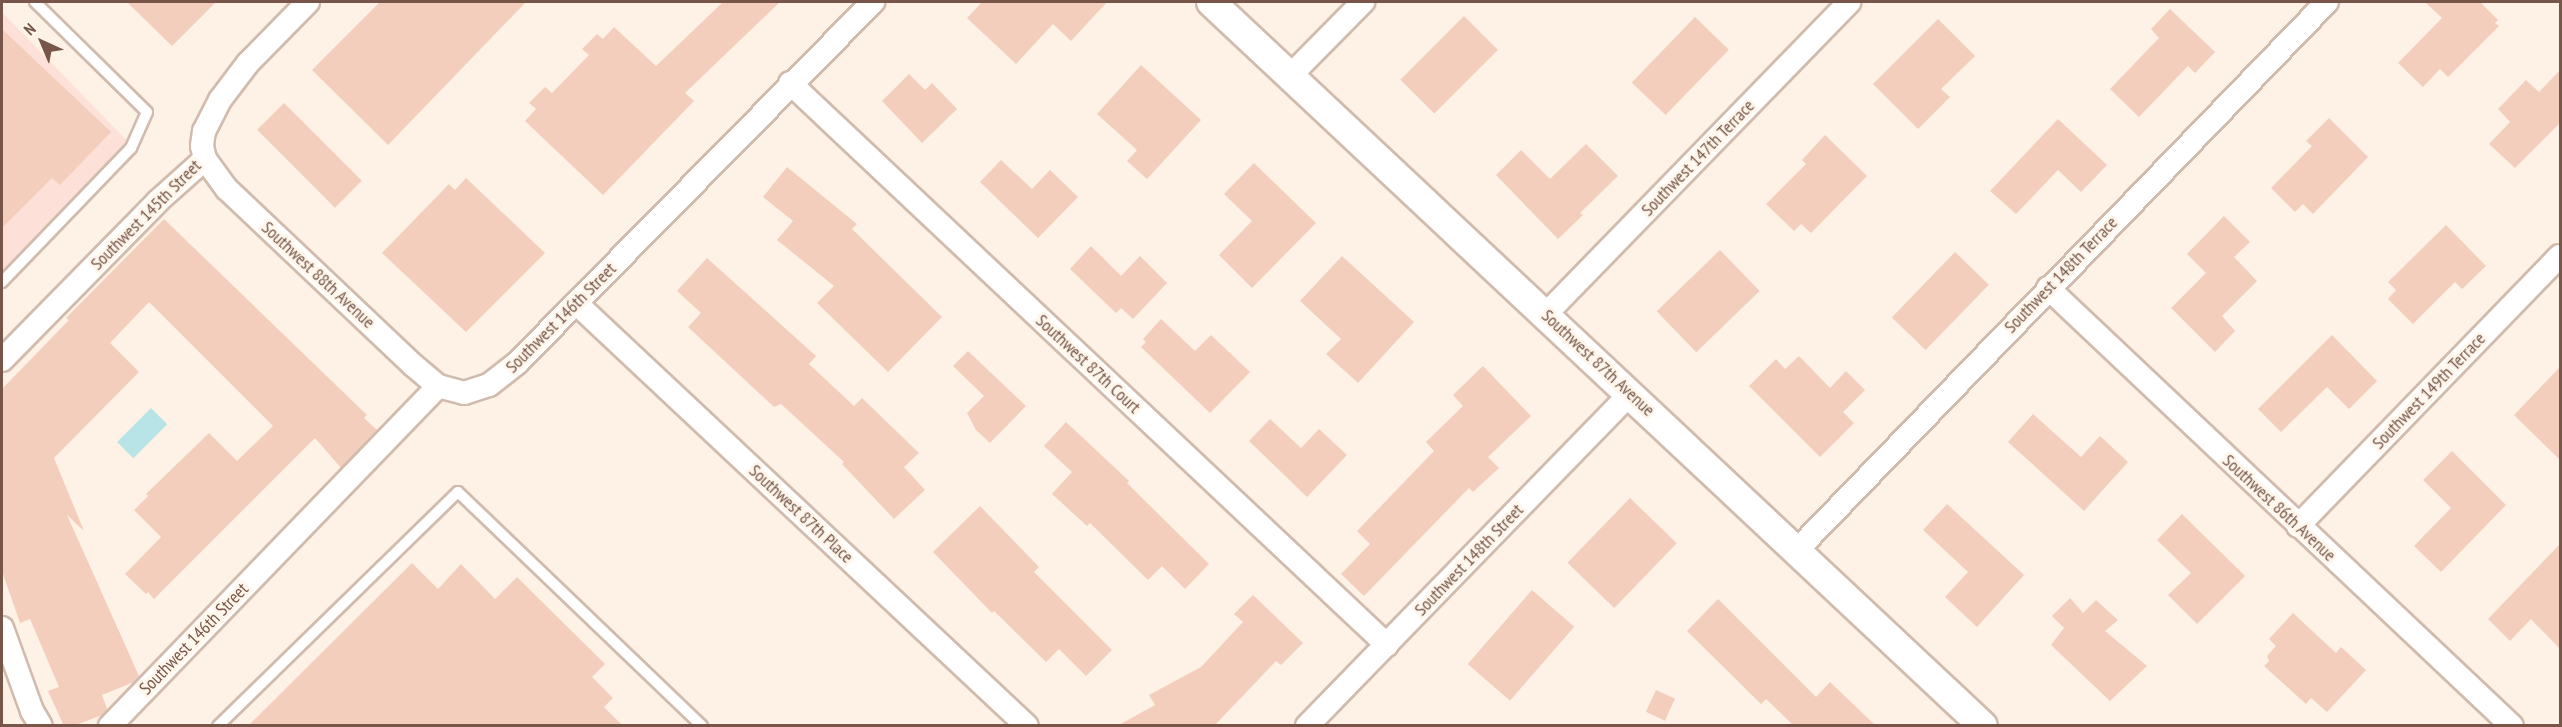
<!DOCTYPE html>
<style>
body{margin:0}
#map{position:relative;width:2562px;height:727px;overflow:hidden;background:#fdf2e5;font-family:"PT Sans Narrow",sans-serif}
div>[style]{position:absolute}
.commercial>*{inset:0;background:#fde1d9}
.water>*{inset:0;background:#b9e4e7;transform-origin:0 0}
.building>*{inset:0;background:#f3cebc;transform-origin:0 0}
.roads{filter:drop-shadow(2px 0 #d1bbad) drop-shadow(-2px 0 #d1bbad) drop-shadow(0 2px #d1bbad) drop-shadow(0 -2px #d1bbad)}
.service>*{height:10px;margin:-5px;padding:0 5px;transform-origin:5px;border-radius:5px;background:#fff}
.minor>*{height:22px;margin:-11px;padding:0 11px;transform-origin:11px;border-radius:11px;background:#fff}
.tertiary>*{height:28px;margin:-14px;padding:0 14px;transform-origin:14px;border-radius:14px;background:#fff}
span{translate:-50% -50%;white-space:nowrap;text-align:center;line-height:1.15;-webkit-text-stroke:6px #fff6ec;paint-order:stroke}
.street-label{font-size:18px;color:#775649}
.frame{position:absolute;inset:0;border:3px solid #775649;pointer-events:none}
.north{position:absolute;left:12px;top:12px;width:60px;height:60px;-webkit-text-stroke:4px #fff6ec;paint-order:stroke;rotate:316deg;font-size:16px;font-weight:700;line-height:24px;text-align:center;color:#775649}
.north::after{content:'';display:block;margin:auto;width:21px;height:27px;background:#775649;clip-path:polygon(50% 0,100% 100%,50% 72%,0 100%)}
</style>
<div id="map">
<div class="commercial">
<div style="clip-path:polygon(2px 12px,137px 151px,2px 289px)"></div>
</div>
<div class="water">
<div style="left:151px;top:408px;width:23px;height:48px;rotate:45deg"></div>
</div>
<div class="building">
<div style="clip-path:polygon(127px 2px,216px 2px,172px 46px)"></div>
<div style="clip-path:polygon(380px 2px,526px 2px,388px 145px,312px 70px)"></div>
<div style="clip-path:polygon(723px 2px,780px 2px,685px 93px,694px 101px,603px 195px,525px 121px,536px 109px,529px 103px,545px 87px,552px 93px,589px 55px,582px 49px,597px 34px,603px 39px,614px 27px,656px 66px)"></div>
<div style="clip-path:polygon(982px 2px,1107px 2px,1071px 41px,1053px 24px,1016px 64px,967px 18px)"></div>
<div style="clip-path:polygon(2425px 2px,2480px 2px,2498px 20px,2495px 23px,2499px 26px,2448px 77px,2440px 69px,2423px 87px,2398px 63px,2442px 18px)"></div>
<div style="clip-path:polygon(2170px 9px,2215px 52px,2195px 73px,2188px 66px,2139px 117px,2110px 89px,2159px 38px,2151px 29px)"></div>
<div style="left:1464px;top:16px;width:48px;height:90px;rotate:45deg"></div>
<div style="left:1695px;top:17px;width:47px;height:91px;rotate:44deg"></div>
<div style="clip-path:polygon(1938px 19px,1975px 56px,1941px 89px,1950px 97px,1918px 129px,1873px 84px)"></div>
<div style="clip-path:polygon(2px 29px,111px 132px,60px 185px,52px 178px,2px 228px)"></div>
<div style="clip-path:polygon(1141px 65px,1201px 120px,1147px 179px,1127px 161px,1137px 150px,1097px 114px)"></div>
<div style="clip-path:polygon(2560px 70px,2560px 123px,2515px 168px,2489px 144px,2510px 122px,2498px 109px,2526px 80px,2539px 92px)"></div>
<div style="clip-path:polygon(909px 74px,925px 90px,932px 83px,957px 109px,922px 143px,882px 101px)"></div>
<div style="left:284px;top:103px;width:110px;height:38px;rotate:45deg"></div>
<div style="clip-path:polygon(2329px 118px,2368px 157px,2313px 214px,2303px 204px,2295px 212px,2271px 188px,2312px 146px,2306px 141px)"></div>
<div style="clip-path:polygon(2058px 119px,2107px 165px,2081px 192px,2058px 170px,2016px 214px,1990px 191px)"></div>
<div style="clip-path:polygon(1825px 135px,1867px 176px,1811px 233px,1801px 224px,1794px 231px,1766px 204px,1806px 164px,1802px 160px)"></div>
<div style="clip-path:polygon(1586px 144px,1618px 176px,1580px 213px,1583px 215px,1558px 239px,1496px 175px,1521px 150px,1550px 179px)"></div>
<div style="clip-path:polygon(1001px 160px,1032px 189px,1050px 170px,1078px 197px,1038px 238px,980px 182px)"></div>
<div style="clip-path:polygon(1254px 163px,1316px 223px,1252px 288px,1219px 255px,1252px 221px,1224px 194px)"></div>
<div style="clip-path:polygon(787px 167px,857px 224px,852px 229px,942px 317px,888px 372px,817px 303px,834px 286px,777px 240px,793px 221px,763px 197px)"></div>
<div style="clip-path:polygon(466px 178px,545px 253px,466px 332px,382px 253px,449px 184px,455px 190px)"></div>
<div style="clip-path:polygon(2224px 216px,2250px 242px,2234px 257px,2257px 281px,2222px 316px,2235px 331px,2215px 352px,2171px 308px,2206px 273px,2187px 254px)"></div>
<div style="clip-path:polygon(164px 219px,367px 415px,364px 418px,377px 430px,341px 468px,315px 438px,154px 599px,148px 592px,146px 594px,125px 574px,161px 537px,134px 510px,148px 496px,146px 494px,209px 433px,237px 461px,273px 426px,149px 302px,110px 343px,139px 372px,54px 458px,84px 531px,67px 515px,139px 676px,134px 682px,102px 695px,107px 709px,102px 715px,73px 726px,64px 726px,48px 691px,59px 687px,30px 619px,20px 623px,2px 571px,2px 389px,69px 320px,66px 318px)"></div>
<div style="clip-path:polygon(2446px 225px,2486px 266px,2462px 289px,2455px 282px,2413px 324px,2388px 299px,2396px 290px,2388px 282px)"></div>
<div style="clip-path:polygon(1091px 246px,1121px 276px,1140px 256px,1167px 283px,1133px 319px,1121px 308px,1116px 313px,1070px 269px)"></div>
<div style="left:1720px;top:250px;width:57px;height:88px;rotate:46deg"></div>
<div style="left:1955px;top:252px;width:47px;height:91px;rotate:44deg"></div>
<div style="clip-path:polygon(1342px 256px,1414px 322px,1358px 383px,1326px 354px,1341px 339px,1300px 301px)"></div>
<div style="clip-path:polygon(707px 258px,816px 356px,809px 364px,854px 406px,862px 398px,919px 453px,904px 467px,925px 490px,894px 519px,842px 464px,844px 462px,781px 404px,774px 407px,688px 327px,701px 313px,677px 291px)"></div>
<div style="clip-path:polygon(1161px 319px,1195px 351px,1211px 335px,1250px 372px,1210px 413px,1141px 347px,1146px 342px,1143px 339px)"></div>
<div style="clip-path:polygon(2332px 335px,2377px 381px,2349px 409px,2327px 387px,2281px 432px,2258px 409px)"></div>
<div style="clip-path:polygon(968px 351px,1026px 406px,990px 443px,976px 430px,967px 413px,984px 396px,953px 366px)"></div>
<div style="clip-path:polygon(1799px 356px,1830px 388px,1846px 371px,1865px 390px,1843px 412px,1854px 423px,1820px 457px,1749px 386px,1776px 359px,1785px 369px)"></div>
<div style="clip-path:polygon(1483px 366px,1531px 416px,1488px 457px,1499px 468px,1473px 492px,1469px 488px,1364px 596px,1341px 574px,1370px 544px,1357px 531px,1434px 451px,1426px 442px,1463px 406px,1453px 395px)"></div>
<div style="clip-path:polygon(2560px 367px,2560px 460px,2514px 415px)"></div>
<div style="clip-path:polygon(2033px 414px,2081px 457px,2100px 436px,2128px 462px,2084px 511px,2008px 442px)"></div>
<div style="clip-path:polygon(1270px 419px,1301px 448px,1319px 429px,1347px 455px,1307px 497px,1249px 441px)"></div>
<div style="clip-path:polygon(1066px 422px,1129px 481px,1127px 483px,1209px 564px,1185px 589px,1162px 566px,1148px 580px,1090px 523px,1087px 526px,1052px 494px,1072px 472px,1044px 446px)"></div>
<div style="clip-path:polygon(2452px 451px,2506px 505px,2441px 572px,2414px 546px,2451px 508px,2423px 480px)"></div>
<div style="left:1630px;top:498px;width:65px;height:90px;rotate:44deg"></div>
<div style="clip-path:polygon(1947px 504px,2024px 575px,1977px 627px,1945px 597px,1968px 572px,1923px 530px)"></div>
<div style="clip-path:polygon(980px 506px,1039px 567px,1034px 572px,1112px 650px,1086px 676px,1059px 649px,1046px 662px,994px 611px,992px 613px,933px 552px)"></div>
<div style="clip-path:polygon(2182px 514px,2245px 576px,2197px 624px,2168px 595px,2191px 573px,2157px 540px)"></div>
<div style="clip-path:polygon(2560px 544px,2560px 649px,2531px 619px,2510px 641px,2488px 619px)"></div>
<div style="clip-path:polygon(412px 563px,438px 589px,461px 564px,495px 599px,517px 577px,605px 664px,592px 677px,613px 698px,604px 707px,623px 726px,248px 726px)"></div>
<div style="left:1532px;top:590px;width:56px;height:98px;rotate:41deg"></div>
<div style="clip-path:polygon(1253px 595px,1303px 643px,1281px 665px,1276px 661px,1214px 726px,1117px 726px,1155px 705px,1149px 695px,1201px 667px,1243px 622px,1234px 614px)"></div>
<div style="clip-path:polygon(2070px 598px,2083px 613px,2096px 600px,2118px 620px,2105px 631px,2147px 666px,2110px 701px,2051px 645px,2064px 628px,2052px 616px)"></div>
<div style="clip-path:polygon(1718px 599px,1816px 697px,1830px 682px,1876px 726px,1794px 726px,1766px 699px,1761px 704px,1687px 631px)"></div>
<div style="clip-path:polygon(2293px 613px,2336px 653px,2341px 647px,2366px 670px,2327px 712px,2311px 698px,2306px 704px,2264px 666px,2269px 661px,2267px 656px,2276px 646px,2269px 639px)"></div>
<div style="left:1656px;top:690px;width:21px;height:24px;rotate:25deg"></div>
</div>
<div class="roads">
<div class="service">
<div style="left:2px;top:282px;width:186px;rotate:-46.1deg"></div>
<div style="left:131px;top:148px;width:39px;rotate:-66deg"></div>
<div style="left:147px;top:112px;width:157px;rotate:-135.5deg"></div>
<div style="left:218px;top:726px;width:335px;rotate:-44.3deg"></div>
<div style="left:458px;top:492px;width:338px;rotate:43.8deg"></div>
</div>
<div class="minor">
<div style="left:308px;top:2px;width:86px;rotate:134.5deg"></div>
<div style="left:248px;top:63px;width:46px;rotate:127.1deg"></div>
<div style="left:220px;top:100px;width:35px;rotate:117deg"></div>
<div style="left:204px;top:131px;width:15px;rotate:98deg"></div>
<div style="left:202px;top:146px;width:13px;rotate:77deg"></div>
<div style="left:205px;top:159px;width:37px;rotate:54deg"></div>
<div style="left:227px;top:189px;width:256px;rotate:43.4deg"></div>
<div style="left:413px;top:365px;width:33px;rotate:40deg"></div>
<div style="left:438px;top:386px;width:27px;rotate:15deg"></div>
<div style="left:464px;top:393px;width:26px;rotate:-18deg"></div>
<div style="left:489px;top:385px;width:37px;rotate:-38deg"></div>
<div style="left:518px;top:362px;width:506px;rotate:-45.4deg"></div>
<div style="left:1291px;top:75px;width:103px;rotate:-45.4deg"></div>
<div style="left:790px;top:83px;width:820px;rotate:43.27deg"></div>
<div style="left:2048px;top:288px;width:638px;rotate:43.35deg"></div>
<div style="left:576px;top:303px;width:618px;rotate:43.17deg"></div>
<div style="left:1546px;top:314px;width:435px;rotate:-45.8deg"></div>
<div style="left:2px;top:360px;width:223px;rotate:-45.5deg"></div>
<div style="left:158px;top:201px;width:63px;rotate:-41.8deg"></div>
<div style="left:2298px;top:526px;width:376px;rotate:-45.9deg"></div>
<div style="left:1797px;top:550px;width:762px;rotate:-45.96deg"></div>
<div style="left:2px;top:628px;width:88px;rotate:70.1deg"></div>
<div style="left:32px;top:711px;width:17px;rotate:59deg"></div>
<div style="left:110px;top:726px;width:472px;rotate:-46deg"></div>
<div style="left:1307px;top:726px;width:463px;rotate:-45.8deg"></div>
</div>
<div class="tertiary">
<div style="left:1211px;top:2px;width:1058px;rotate:43.16deg"></div>
</div>
</div>
<div class="street-label">
<span style="left:1698px;top:158px;rotate:-46deg">Southwest 147th Terrace</span>
<span style="left:146px;top:215px;rotate:-45deg">Southwest 145th Street</span>
<span style="left:318px;top:275px;rotate:43deg">Southwest 88th Avenue</span>
<span style="left:2061px;top:275px;rotate:-46deg">Southwest 148th Terrace</span>
<span style="left:561px;top:318px;rotate:-45deg">Southwest 146th Street</span>
<span style="left:1598px;top:363px;rotate:43deg">Southwest 87th Avenue</span>
<span style="left:1088px;top:364px;rotate:43deg">Southwest 87th Court</span>
<span style="left:2429px;top:391px;rotate:-46deg">Southwest 149th Terrace</span>
<span style="left:2279px;top:508px;rotate:43deg">Southwest 86th Avenue</span>
<span style="left:801px;top:514px;rotate:43deg">Southwest 87th Place</span>
<span style="left:1469px;top:560px;rotate:-46deg">Southwest 148th Street</span>
<span style="left:194px;top:639px;rotate:-46deg">Southwest 146th Street</span>
</div>
<div class="frame"></div>
<div class="north">N</div>
</div>
